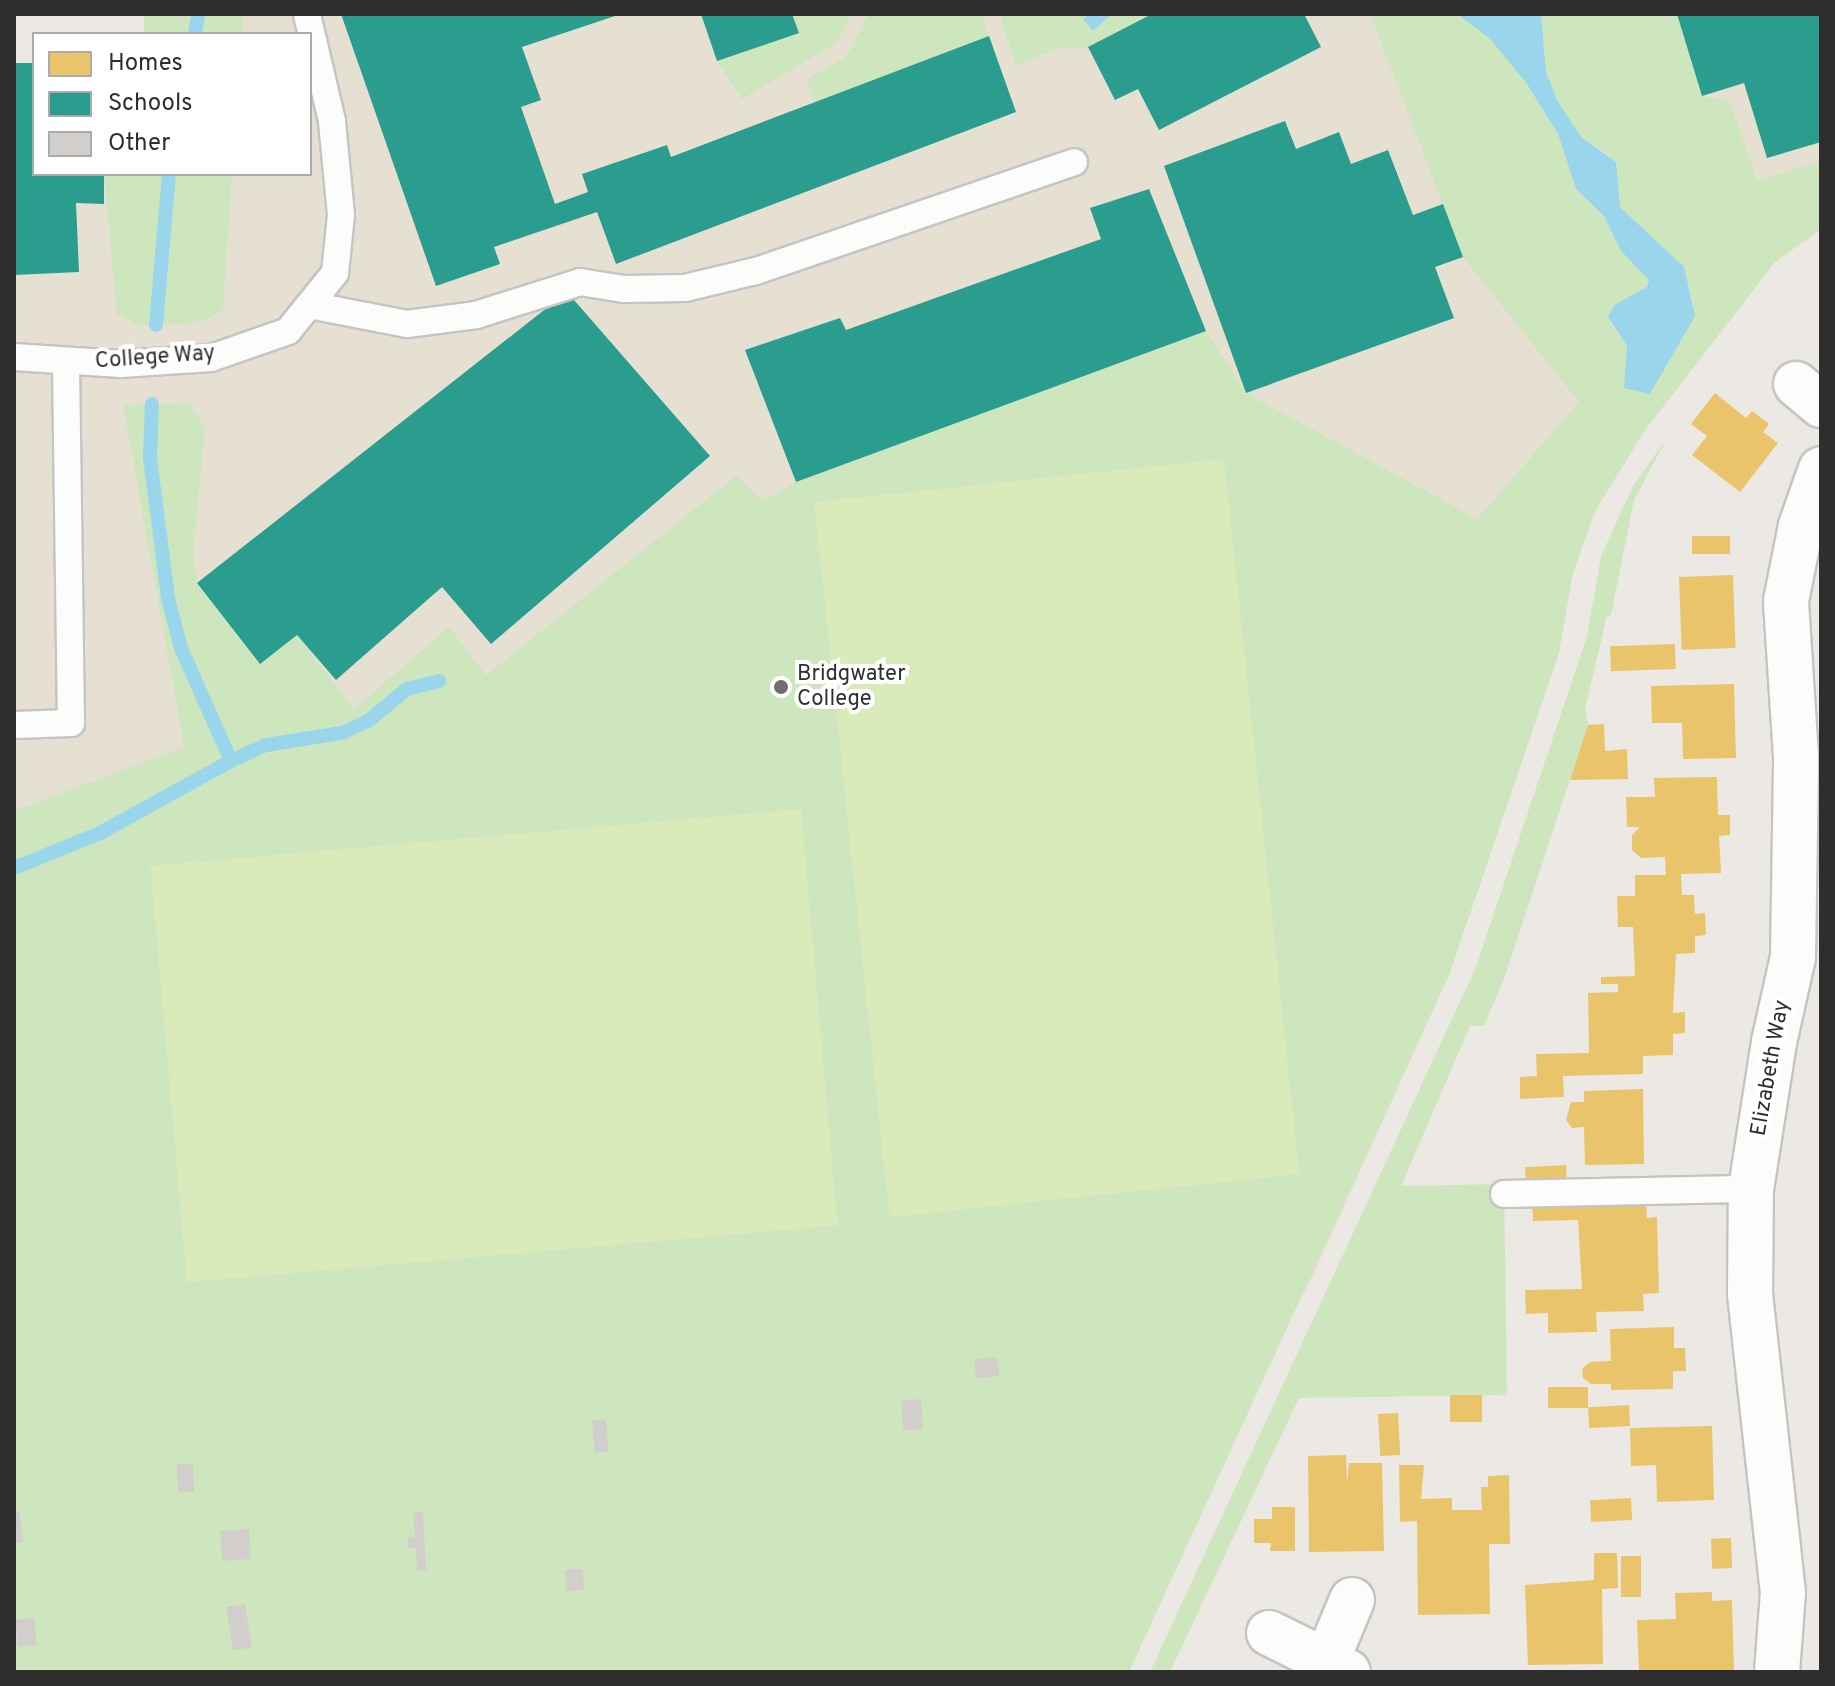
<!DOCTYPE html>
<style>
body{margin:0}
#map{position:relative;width:1835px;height:1686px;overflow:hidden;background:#ece8e4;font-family:Overpass,sans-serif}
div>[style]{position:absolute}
.education>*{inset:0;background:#e6e0d3}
.green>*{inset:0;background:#cee6be;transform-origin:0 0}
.pitch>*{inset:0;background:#d9eabb;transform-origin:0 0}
.water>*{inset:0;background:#99d6ec}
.homes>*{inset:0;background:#e9c46a;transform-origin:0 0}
.schools>*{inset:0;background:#2a9d8f}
.stream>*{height:14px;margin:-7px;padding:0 7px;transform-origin:7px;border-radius:7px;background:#99d6ec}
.building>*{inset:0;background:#d1cecb;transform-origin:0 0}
.roads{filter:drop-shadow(2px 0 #c5c4c5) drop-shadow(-2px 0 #c5c4c5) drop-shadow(0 2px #c5c4c5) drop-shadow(0 -2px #c5c4c5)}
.service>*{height:26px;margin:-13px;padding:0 13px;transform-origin:13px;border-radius:13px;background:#fcfcfb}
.minor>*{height:44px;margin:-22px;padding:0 22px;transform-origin:22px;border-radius:22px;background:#fcfcfb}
.dots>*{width:22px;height:22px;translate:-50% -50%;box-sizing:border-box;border:4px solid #fff;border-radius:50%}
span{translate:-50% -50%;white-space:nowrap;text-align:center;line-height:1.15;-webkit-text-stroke:8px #fff;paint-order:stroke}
.street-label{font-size:22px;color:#2e2e2e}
.poi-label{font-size:22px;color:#2e2e2e}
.left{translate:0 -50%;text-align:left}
.frame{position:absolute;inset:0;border:16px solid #2e2e2e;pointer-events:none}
.legend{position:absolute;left:32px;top:32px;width:280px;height:144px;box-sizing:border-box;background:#fff;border:2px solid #ababab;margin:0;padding:10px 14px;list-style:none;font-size:24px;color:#2e2e2e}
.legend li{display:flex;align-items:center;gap:16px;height:40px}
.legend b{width:40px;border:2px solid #ababab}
</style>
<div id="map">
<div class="education">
<div style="clip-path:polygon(198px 14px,1821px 14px,1821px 229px,1775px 262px,1645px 430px,1594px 513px,1572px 577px,1559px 653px,1449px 975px,1305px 1294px,14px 1400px,14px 63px,34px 63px,34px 174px,310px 174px,310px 34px,195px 34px)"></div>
</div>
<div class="green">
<div style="left:144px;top:14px;width:99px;height:20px"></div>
<div style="clip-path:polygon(792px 14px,851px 14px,837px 43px,742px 99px,717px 61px,798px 32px)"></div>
<div style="clip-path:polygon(868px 14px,982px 14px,989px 36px,815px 103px,807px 79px,847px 56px)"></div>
<div style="clip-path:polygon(999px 14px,1090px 14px,1083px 20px,1093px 31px,1112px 14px,1152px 14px,1088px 47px,1056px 49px,1016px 66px)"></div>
<div style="clip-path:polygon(1370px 14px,1457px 14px,1490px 39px,1525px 81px,1558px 134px,1576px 189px,1604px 216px,1621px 251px,1649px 280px,1647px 287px,1614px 305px,1611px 325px,1627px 346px,1627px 362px,1695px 301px,1645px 230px,1620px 207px,1609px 154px,1581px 137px,1557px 100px,1546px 72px,1541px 14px,1677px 14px,1702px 96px,1729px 101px,1758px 181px,1821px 161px,1821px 229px,1775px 262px,1645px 430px,1594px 513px,1572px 577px,1559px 653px,1449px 975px,1129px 1672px,16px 1672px,14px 811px,184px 747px,123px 405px,190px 403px,205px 429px,193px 555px,197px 583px,260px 663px,297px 635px,354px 709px,449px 627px,486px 675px,736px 476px,763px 501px,796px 482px,1206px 331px,1246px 393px,1477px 519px,1579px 402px,1463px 257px)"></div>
<div style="clip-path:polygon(104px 174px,232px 174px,223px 311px,198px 323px,156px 325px,138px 325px,117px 314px)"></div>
<div style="clip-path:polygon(1667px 438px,1634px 500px,1611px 615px,1607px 616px,1585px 709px,1588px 725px,1504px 979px,1484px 1026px,1470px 1026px,1401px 1186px,1504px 1184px,1507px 1395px,1299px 1398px,1170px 1672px,1150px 1672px,1476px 967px,1587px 636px,1601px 556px,1633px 486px)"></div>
</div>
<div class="pitch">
<div style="left:1224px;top:459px;width:719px;height:412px;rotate:84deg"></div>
<div style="left:801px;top:809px;width:418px;height:653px;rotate:85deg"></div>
</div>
<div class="water">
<div style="clip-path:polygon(1090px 14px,1112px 14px,1093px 31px,1083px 19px)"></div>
<div style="clip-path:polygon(1457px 14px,1541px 14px,1546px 72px,1557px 100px,1581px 137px,1616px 162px,1620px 207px,1684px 267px,1695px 316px,1650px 394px,1624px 388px,1627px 346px,1608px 317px,1614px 305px,1647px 287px,1649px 280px,1621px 251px,1604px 216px,1576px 189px,1558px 134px,1525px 81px,1490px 39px)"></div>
</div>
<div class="homes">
<div style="clip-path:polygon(1715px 393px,1746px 418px,1752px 411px,1769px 424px,1763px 432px,1778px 443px,1740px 492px,1692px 455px,1707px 436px,1691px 424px)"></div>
<div style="left:1730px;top:536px;width:18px;height:38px;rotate:90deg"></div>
<div style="left:1733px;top:575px;width:73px;height:54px;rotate:88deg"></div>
<div style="left:1675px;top:644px;width:25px;height:65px;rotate:88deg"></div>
<div style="clip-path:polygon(1734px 684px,1736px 758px,1683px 759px,1682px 723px,1652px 723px,1651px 686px)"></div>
<div style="clip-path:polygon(1604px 724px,1605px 751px,1627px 749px,1628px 779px,1570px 780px,1588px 725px)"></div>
<div style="clip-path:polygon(1717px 777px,1718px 815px,1730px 815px,1730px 835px,1719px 836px,1721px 873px,1681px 874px,1682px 895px,1694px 895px,1695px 914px,1705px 913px,1706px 935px,1695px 936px,1695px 953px,1676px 954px,1673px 1013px,1685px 1012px,1685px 1033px,1673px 1034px,1673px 1055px,1643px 1056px,1643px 1074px,1563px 1076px,1564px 1097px,1520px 1099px,1520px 1077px,1537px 1076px,1536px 1054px,1589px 1053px,1588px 993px,1618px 992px,1618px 984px,1601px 984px,1601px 977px,1635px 976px,1633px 927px,1618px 927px,1617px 896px,1635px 896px,1635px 875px,1666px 875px,1665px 857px,1641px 858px,1632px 850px,1632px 835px,1640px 827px,1627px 827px,1626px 797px,1655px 797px,1654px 778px)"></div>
<div style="clip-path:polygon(1643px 1089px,1644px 1164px,1585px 1165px,1584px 1127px,1572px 1128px,1566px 1120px,1571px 1102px,1584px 1102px,1584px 1091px)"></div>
<div style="left:1566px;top:1165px;width:19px;height:41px;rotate:87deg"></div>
<div style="clip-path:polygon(1646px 1201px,1647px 1218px,1657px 1217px,1659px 1293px,1643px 1294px,1644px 1311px,1596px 1312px,1597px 1332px,1548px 1333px,1548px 1313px,1526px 1314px,1525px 1290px,1582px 1289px,1578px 1220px,1533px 1221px,1532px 1204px)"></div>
<div style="clip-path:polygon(1674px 1327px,1674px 1348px,1685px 1348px,1686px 1371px,1673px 1371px,1673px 1389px,1611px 1390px,1611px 1384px,1591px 1384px,1583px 1378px,1582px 1369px,1590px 1362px,1611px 1361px,1610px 1329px)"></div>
<div style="left:1548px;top:1387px;width:40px;height:21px"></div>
<div style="left:1450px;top:1395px;width:32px;height:27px"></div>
<div style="left:1629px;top:1405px;width:21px;height:41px;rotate:87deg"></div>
<div style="left:1398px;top:1413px;width:42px;height:20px;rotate:87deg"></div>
<div style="clip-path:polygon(1712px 1426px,1714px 1500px,1657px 1502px,1656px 1465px,1631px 1466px,1630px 1428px)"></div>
<div style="clip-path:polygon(1346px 1455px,1347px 1484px,1349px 1463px,1382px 1463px,1384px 1551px,1309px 1552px,1308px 1456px)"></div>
<div style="clip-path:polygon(1399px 1465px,1424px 1465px,1421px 1499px,1452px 1498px,1452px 1510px,1482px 1510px,1481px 1487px,1488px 1487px,1488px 1476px,1509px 1475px,1510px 1544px,1489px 1544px,1490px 1614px,1418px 1615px,1417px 1521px,1400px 1522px)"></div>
<div style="left:1631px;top:1498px;width:22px;height:41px;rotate:87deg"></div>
<div style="clip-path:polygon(1272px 1507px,1295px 1507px,1295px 1551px,1270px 1551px,1271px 1543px,1254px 1543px,1254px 1519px,1272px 1519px)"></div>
<div style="left:1731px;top:1538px;width:30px;height:20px;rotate:88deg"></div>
<div style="clip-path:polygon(1594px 1553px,1617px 1553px,1618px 1588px,1602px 1589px,1603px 1664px,1528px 1665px,1525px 1585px,1594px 1580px)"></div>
<div style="left:1621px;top:1556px;width:20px;height:41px"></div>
<div style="clip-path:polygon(1712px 1592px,1712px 1601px,1732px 1600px,1734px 1671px,1639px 1672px,1637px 1620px,1676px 1619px,1675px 1593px)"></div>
</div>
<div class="schools">
<div style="clip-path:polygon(341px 14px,621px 14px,522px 47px,541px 100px,521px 107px,555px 204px,588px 192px,582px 174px,667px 145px,671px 157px,989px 36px,1016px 112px,616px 264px,597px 212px,494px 247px,500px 264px,436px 286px)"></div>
<div style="clip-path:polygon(701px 14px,792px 14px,799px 33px,717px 61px)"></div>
<div style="clip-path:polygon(1152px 14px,1304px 14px,1321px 47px,1159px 130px,1138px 89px,1115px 100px,1088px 47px)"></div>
<div style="clip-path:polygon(1677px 14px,1821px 14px,1821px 142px,1767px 158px,1744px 83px,1702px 96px)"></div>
<div style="clip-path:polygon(14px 63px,34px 63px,34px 174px,104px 174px,104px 204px,76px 203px,79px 272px,14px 275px)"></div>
<div style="clip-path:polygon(1285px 121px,1296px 149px,1339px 132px,1351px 164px,1388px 150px,1413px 215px,1443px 204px,1463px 257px,1435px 267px,1454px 318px,1246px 393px,1164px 166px)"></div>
<div style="clip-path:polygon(1149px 189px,1206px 331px,796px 482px,745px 350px,840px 318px,846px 330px,1101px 239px,1090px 208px)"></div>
<div style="clip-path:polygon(567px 292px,710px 456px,491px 644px,442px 587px,336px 680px,297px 635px,260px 664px,197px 583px)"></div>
</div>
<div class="stream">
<div style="left:195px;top:34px;width:20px;rotate:-81deg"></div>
<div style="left:156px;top:325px;width:152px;rotate:-85.1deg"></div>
<div style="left:231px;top:761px;width:38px;rotate:-25deg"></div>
<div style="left:266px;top:745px;width:77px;rotate:-9deg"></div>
<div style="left:342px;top:733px;width:29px;rotate:-25deg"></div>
<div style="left:368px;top:721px;width:50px;rotate:-39.4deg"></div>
<div style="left:407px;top:689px;width:33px;rotate:-14deg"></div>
<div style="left:14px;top:868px;width:93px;rotate:-22.1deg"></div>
<div style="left:100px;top:833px;width:149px;rotate:-28.8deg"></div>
<div style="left:231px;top:761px;width:124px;rotate:-113.9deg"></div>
<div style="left:181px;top:648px;width:52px;rotate:-104.6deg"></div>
<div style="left:168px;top:598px;width:141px;rotate:-97.3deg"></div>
<div style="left:150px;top:458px;width:54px;rotate:-87.9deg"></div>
</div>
<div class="building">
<div style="left:997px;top:1357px;width:19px;height:23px;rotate:84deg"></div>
<div style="left:921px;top:1399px;width:30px;height:20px;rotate:86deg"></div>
<div style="left:606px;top:1419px;width:33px;height:14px;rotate:85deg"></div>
<div style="left:193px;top:1464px;width:28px;height:16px;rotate:88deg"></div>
<div style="clip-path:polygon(19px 1511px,23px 1542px,14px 1543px,14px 1512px)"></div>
<div style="clip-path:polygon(423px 1512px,426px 1570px,417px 1571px,416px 1547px,408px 1548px,408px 1538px,415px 1537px,413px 1513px)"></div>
<div style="left:249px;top:1529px;width:30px;height:29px;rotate:86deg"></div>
<div style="left:583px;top:1569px;width:21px;height:18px;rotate:87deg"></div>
<div style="left:245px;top:1604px;width:44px;height:19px;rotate:81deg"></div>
<div style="left:34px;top:1618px;width:27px;height:19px;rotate:84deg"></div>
</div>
<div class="roads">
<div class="service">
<div style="left:309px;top:305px;width:100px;rotate:11deg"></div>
<div style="left:407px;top:324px;width:70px;rotate:-7.4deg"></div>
<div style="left:476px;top:315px;width:109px;rotate:-17.6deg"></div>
<div style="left:580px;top:282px;width:45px;rotate:9deg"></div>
<div style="left:624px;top:289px;width:61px;rotate:-0.9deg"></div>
<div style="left:685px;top:288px;width:73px;rotate:-13.5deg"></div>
<div style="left:756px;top:271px;width:336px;rotate:-18.9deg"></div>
<div style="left:14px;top:357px;width:107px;rotate:3.7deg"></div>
<div style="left:121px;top:364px;width:90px;rotate:-3.8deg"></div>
<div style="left:211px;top:358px;width:82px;rotate:-19.3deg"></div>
<div style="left:288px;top:331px;width:75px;rotate:-51deg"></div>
<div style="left:335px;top:273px;width:58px;rotate:-84.1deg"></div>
<div style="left:341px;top:215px;width:94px;rotate:-95.5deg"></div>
<div style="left:332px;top:121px;width:110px;rotate:-103.2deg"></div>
<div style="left:14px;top:725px;width:57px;rotate:-2deg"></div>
<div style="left:71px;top:723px;width:360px;rotate:-90.8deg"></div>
<div style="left:1504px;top:1194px;width:247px;rotate:-1.2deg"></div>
</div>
<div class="minor">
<div style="left:1796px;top:384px;width:33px;rotate:40deg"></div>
<div style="left:1269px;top:1633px;width:88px;rotate:26.3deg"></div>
<div style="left:1327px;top:1660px;width:65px;rotate:-67.4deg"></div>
<div style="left:1777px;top:1672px;width:79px;rotate:-85.7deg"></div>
<div style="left:1783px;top:1593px;width:301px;rotate:-96.3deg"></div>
<div style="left:1750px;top:1294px;width:105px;rotate:-89.5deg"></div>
<div style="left:1751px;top:1189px;width:149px;rotate:-81.1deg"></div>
<div style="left:1774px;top:1042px;width:87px;rotate:-77.4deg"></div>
<div style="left:1793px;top:957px;width:200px;rotate:-89.1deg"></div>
<div style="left:1796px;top:757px;width:156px;rotate:-93.7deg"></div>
<div style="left:1786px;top:601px;width:76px;rotate:-78.7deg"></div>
<div style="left:1801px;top:526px;width:60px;rotate:-70.7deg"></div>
</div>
</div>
<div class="dots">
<div style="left:781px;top:687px;background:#706f6e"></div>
</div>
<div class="street-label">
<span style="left:155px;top:358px;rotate:-4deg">College Way</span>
<span style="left:1771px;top:1068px;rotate:-80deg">Elizabeth Way</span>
</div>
<div class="poi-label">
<span class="left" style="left:797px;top:687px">Bridgwater<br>College</span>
</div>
<div class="frame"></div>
<ul class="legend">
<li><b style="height:22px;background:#e9c46a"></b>Homes</li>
<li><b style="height:22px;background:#2a9d8f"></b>Schools</li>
<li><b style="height:22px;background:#d1cecb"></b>Other</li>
</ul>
</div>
